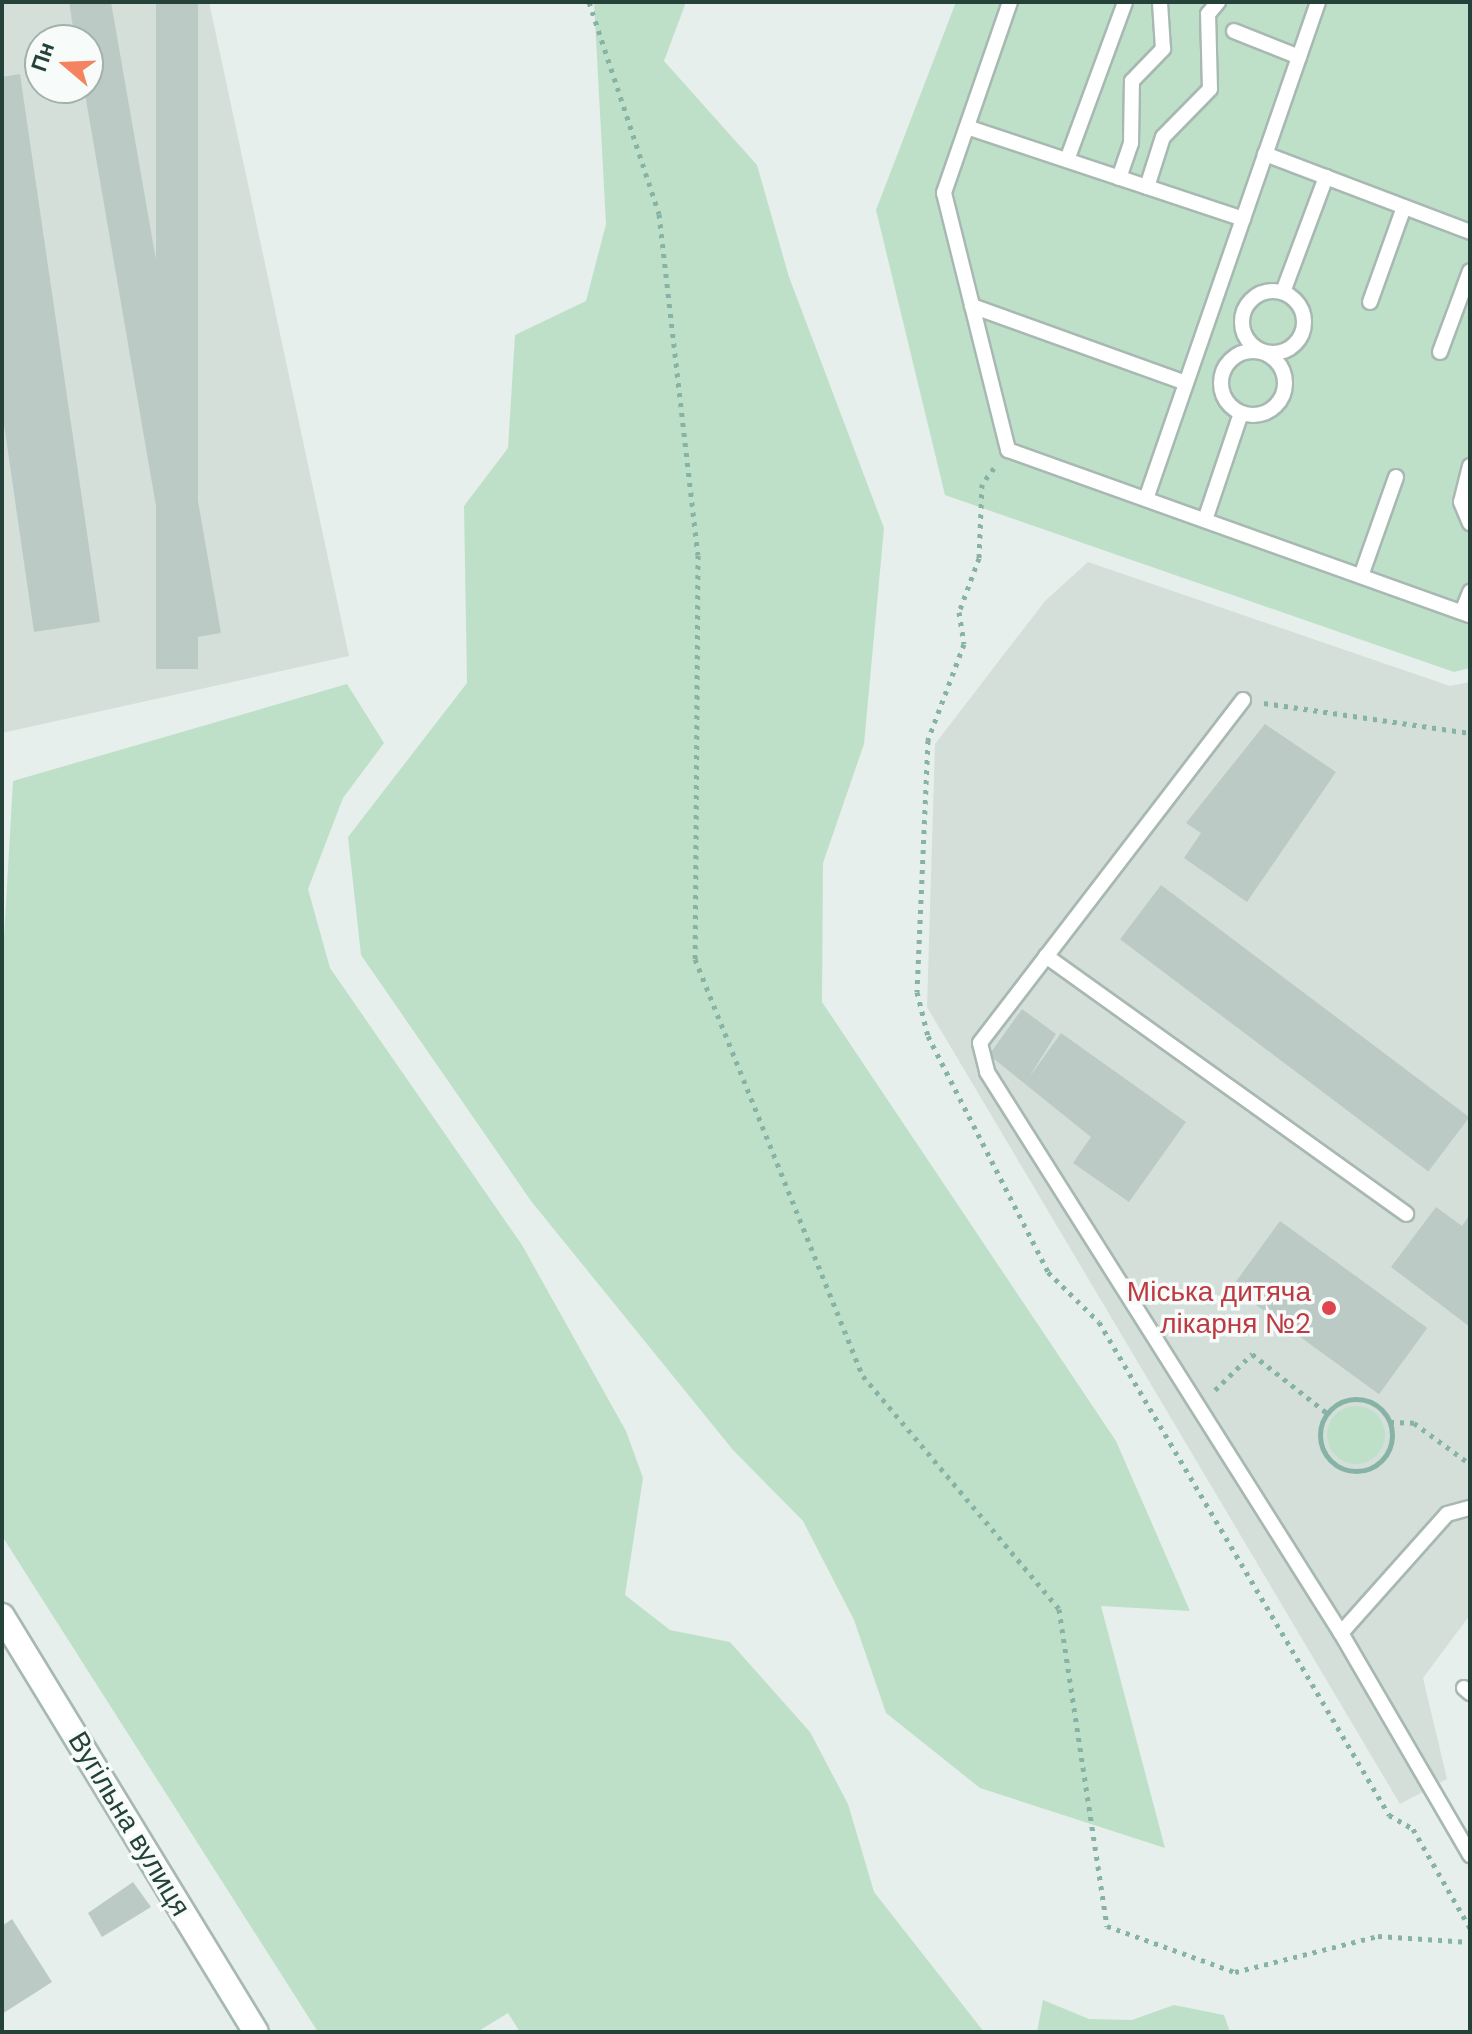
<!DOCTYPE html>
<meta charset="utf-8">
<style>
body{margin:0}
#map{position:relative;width:1472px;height:2034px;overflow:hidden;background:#e6efeb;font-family:"DM Sans",sans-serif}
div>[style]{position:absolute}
.built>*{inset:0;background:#d4dfda}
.green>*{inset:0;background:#bfe0c8}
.round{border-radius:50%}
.building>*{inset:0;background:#bbcac4;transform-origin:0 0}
.path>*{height:5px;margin-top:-2.5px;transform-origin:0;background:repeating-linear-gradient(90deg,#86b3a5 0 4px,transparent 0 10px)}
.path>.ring{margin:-2.5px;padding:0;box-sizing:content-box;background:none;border:5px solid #86b3a5;border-radius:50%}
.roads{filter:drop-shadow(2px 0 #a8b8b2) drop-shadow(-2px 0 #a8b8b2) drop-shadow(0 2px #a8b8b2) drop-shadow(0 -2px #a8b8b2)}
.lane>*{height:14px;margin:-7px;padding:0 7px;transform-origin:7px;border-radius:7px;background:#fff}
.lane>.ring{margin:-7px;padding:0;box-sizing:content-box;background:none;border:14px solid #fff;border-radius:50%}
.street>*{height:24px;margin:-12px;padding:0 12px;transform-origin:12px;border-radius:12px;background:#fff}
.dots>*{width:22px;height:22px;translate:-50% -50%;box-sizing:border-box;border:4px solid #f7fbf9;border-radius:50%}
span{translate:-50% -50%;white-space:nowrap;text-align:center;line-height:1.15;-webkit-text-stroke:7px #f7fbf9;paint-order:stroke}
.health-label{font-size:28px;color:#be3a42}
.right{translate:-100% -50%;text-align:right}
.street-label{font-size:28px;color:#24423a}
.frame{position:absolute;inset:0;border:4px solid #24423a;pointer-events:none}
.north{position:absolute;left:24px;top:24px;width:80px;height:80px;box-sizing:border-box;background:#f7fbf9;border:2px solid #a3b1ad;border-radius:50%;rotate:289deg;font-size:22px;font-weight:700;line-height:32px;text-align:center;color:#24423a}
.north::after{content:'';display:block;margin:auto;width:28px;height:36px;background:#f4845f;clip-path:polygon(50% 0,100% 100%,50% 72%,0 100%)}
</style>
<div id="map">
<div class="built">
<div style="clip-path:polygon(evenodd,2px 2px,209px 2px,349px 656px,2px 733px,2px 2px,40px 40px,88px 40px,88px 88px,40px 88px,40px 40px)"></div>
<div style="clip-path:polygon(1088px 562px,1450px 686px,1470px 682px,1470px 1615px,1423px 1678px,1447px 1779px,1400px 1804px,927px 1007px,935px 744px,1045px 601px)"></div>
</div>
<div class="green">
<div style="clip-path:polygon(594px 2px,686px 2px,664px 61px,757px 165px,789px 277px,884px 528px,864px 744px,823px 863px,822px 1002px,1116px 1441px,1190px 1611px,1101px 1606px,1165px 1848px,980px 1788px,886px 1713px,854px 1620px,803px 1521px,733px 1450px,531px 1201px,361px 955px,348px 837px,467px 683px,464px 506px,508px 448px,515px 335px,586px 301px,606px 224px)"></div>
<div style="clip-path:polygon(956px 2px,1470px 2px,1470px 668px,1454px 672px,945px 495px,876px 210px)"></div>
<div style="clip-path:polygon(347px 684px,384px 743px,343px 798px,308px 889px,330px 968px,522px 1245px,626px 1431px,643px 1478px,625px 1595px,670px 1630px,730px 1642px,810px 1732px,848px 1804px,874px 1892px,984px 2032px,520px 2032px,508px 2013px,477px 2032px,318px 2032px,2px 1536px,2px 973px,13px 781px)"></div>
<div class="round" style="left:1327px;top:1406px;width:58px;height:58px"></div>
<div style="clip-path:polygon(1043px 2000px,1089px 2019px,1132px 2020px,1174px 2005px,1224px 2015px,1230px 2032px,1037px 2032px)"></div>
</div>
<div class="building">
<div style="clip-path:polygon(69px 2px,111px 2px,221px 633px,179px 640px,84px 88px,88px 40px,75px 40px)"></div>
<div style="left:156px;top:2px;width:42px;height:667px"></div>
<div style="clip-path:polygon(20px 74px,100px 622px,34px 632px,2px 410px,2px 77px)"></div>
<div style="clip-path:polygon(1265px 724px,1336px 772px,1247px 902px,1184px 858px,1201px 833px,1186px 823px)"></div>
<div style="left:1161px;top:885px;width:386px;height:68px;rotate:37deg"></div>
<div style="clip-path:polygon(1022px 1009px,1056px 1034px,1028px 1079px,1061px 1033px,1186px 1122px,1129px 1202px,1073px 1163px,1091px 1137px,989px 1055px)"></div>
<div style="clip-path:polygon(1436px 1207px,1462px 1226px,1470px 1214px,1470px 1327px,1391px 1267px)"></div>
<div style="left:1280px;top:1221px;width:182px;height:82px;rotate:36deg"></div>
<div style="clip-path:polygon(133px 1882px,151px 1907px,102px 1937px,88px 1913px)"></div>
<div style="clip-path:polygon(12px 1919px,52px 1982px,2px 2014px,2px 1926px)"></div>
</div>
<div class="path">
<div style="left:589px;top:2px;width:223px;rotate:71.7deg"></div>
<div style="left:659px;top:214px;width:343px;rotate:83.5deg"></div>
<div style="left:698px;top:555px;width:404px;rotate:90.4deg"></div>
<div style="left:695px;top:959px;width:450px;rotate:68.1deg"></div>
<div style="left:863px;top:1376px;width:304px;rotate:49.9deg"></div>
<div style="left:1059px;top:1609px;width:321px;rotate:81.4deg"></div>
<div style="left:1107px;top:1926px;width:136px;rotate:19.8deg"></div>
<div style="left:1235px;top:1972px;width:147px;rotate:-14.1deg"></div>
<div style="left:1378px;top:1936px;width:92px;rotate:3.7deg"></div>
<div style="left:994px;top:468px;width:20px;rotate:127deg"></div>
<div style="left:982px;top:484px;width:74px;rotate:92.3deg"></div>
<div style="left:979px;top:558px;width:58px;rotate:110.3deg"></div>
<div style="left:959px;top:612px;width:32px;rotate:81deg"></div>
<div style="left:964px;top:644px;width:103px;rotate:110.6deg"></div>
<div style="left:928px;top:740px;width:252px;rotate:92.5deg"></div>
<div style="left:917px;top:992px;width:45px;rotate:76deg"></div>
<div style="left:928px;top:1036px;width:265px;rotate:63deg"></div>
<div style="left:1048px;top:1272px;width:71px;rotate:44.4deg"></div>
<div style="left:1099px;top:1322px;width:572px;rotate:59.53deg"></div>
<div style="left:1389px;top:1815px;width:28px;rotate:30deg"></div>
<div style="left:1413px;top:1829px;width:114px;rotate:60.1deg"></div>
<div style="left:1264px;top:703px;width:208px;rotate:8.3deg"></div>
<div style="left:1215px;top:1390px;width:52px;rotate:-44.2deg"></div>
<div style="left:1252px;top:1354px;width:95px;rotate:38.2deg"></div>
<div class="ring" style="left:1320px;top:1399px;width:67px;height:67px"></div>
<div style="left:1390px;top:1422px;width:24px;rotate:2deg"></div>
<div style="left:1414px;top:1423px;width:69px;rotate:36.2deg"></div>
</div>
<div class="roads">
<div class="lane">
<div style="left:1010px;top:2px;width:202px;rotate:109.1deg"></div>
<div style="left:944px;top:193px;width:265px;rotate:76deg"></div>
<div style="left:1008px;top:450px;width:491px;rotate:19.7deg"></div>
<div style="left:1234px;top:31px;width:70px;rotate:21.8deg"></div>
<div style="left:967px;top:127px;width:291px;rotate:18.4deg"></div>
<div style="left:1265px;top:154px;width:219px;rotate:20.8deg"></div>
<div style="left:1067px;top:160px;width:168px;rotate:-69.8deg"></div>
<div style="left:1119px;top:178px;width:37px;rotate:-71deg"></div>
<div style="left:1131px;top:143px;width:62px;rotate:-89.1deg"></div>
<div style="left:1132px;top:81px;width:45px;rotate:-45.9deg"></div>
<div style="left:1163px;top:49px;width:47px;rotate:-93.7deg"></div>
<div style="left:1147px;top:187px;width:52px;rotate:-72.3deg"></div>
<div style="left:1163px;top:137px;width:67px;rotate:-45.6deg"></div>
<div style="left:1210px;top:89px;width:75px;rotate:-91.5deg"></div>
<div style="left:1208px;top:14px;width:16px;rotate:-50deg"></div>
<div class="ring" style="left:1242px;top:291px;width:48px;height:48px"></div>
<div style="left:1283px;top:292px;width:123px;rotate:-69.5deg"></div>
<div style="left:1370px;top:302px;width:101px;rotate:-70.3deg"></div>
<div style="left:972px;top:306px;width:227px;rotate:19.8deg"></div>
<div class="ring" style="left:1221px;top:351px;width:50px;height:50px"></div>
<div style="left:1440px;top:352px;width:86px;rotate:-69.7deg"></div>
<div style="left:1470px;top:466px;width:37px;rotate:104deg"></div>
<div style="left:1461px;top:502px;width:23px;rotate:67deg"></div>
<div style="left:1146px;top:499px;width:526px;rotate:-70.91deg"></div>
<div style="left:1205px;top:520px;width:113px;rotate:-71.4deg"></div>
<div style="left:1361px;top:576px;width:105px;rotate:-70.5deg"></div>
<div style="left:1462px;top:612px;width:22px;rotate:-68deg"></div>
<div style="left:1243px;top:700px;width:432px;rotate:127.5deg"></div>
<div style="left:980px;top:1043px;width:30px;rotate:76deg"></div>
<div style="left:987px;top:1072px;width:663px;rotate:57.75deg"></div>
<div style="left:1341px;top:1633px;width:257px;rotate:59.8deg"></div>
<div style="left:1046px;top:956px;width:443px;rotate:35.6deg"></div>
<div style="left:1341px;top:1633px;width:159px;rotate:-48.3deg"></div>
<div style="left:1447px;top:1514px;width:24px;rotate:-15deg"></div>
<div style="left:1464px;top:1688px;width:8px;rotate:40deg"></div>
</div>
<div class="street">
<div style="left:2px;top:1616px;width:487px;rotate:58.6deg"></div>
</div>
</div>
<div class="dots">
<div style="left:1329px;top:1308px;background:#e0444e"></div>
</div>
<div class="health-label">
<span class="right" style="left:1311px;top:1308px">Міська дитяча<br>лікарня №2</span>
</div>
<div class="street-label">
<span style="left:129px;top:1824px;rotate:59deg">Вугільна вулиця</span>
</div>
<div class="frame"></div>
<div class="north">Пн</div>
</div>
